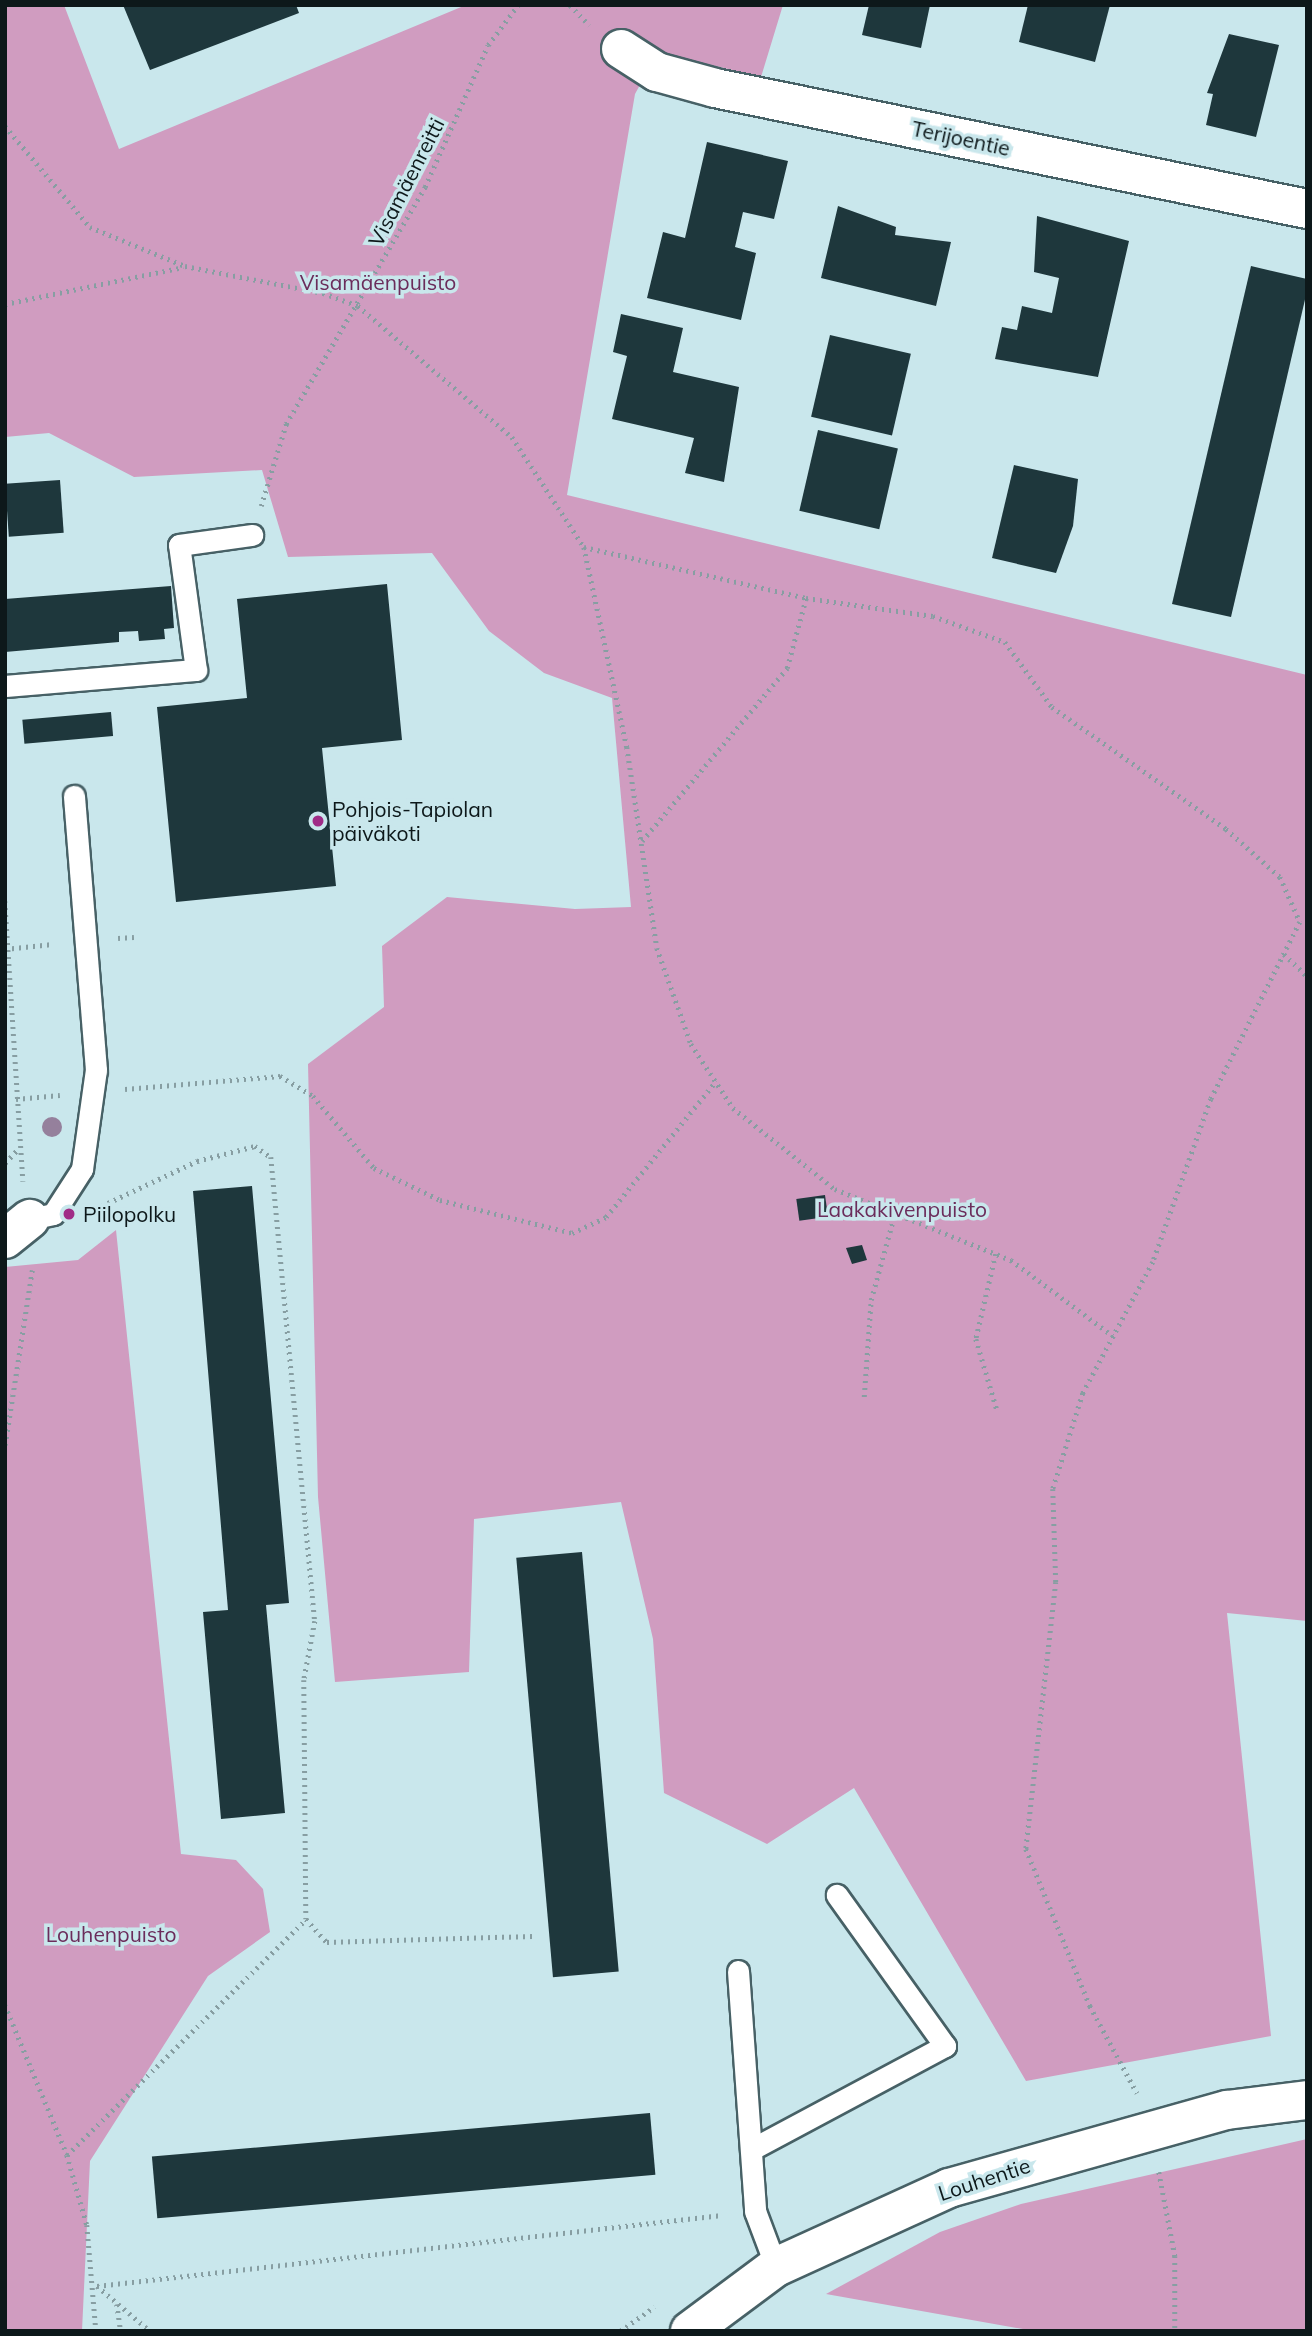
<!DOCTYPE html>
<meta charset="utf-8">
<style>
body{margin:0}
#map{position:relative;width:1312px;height:2336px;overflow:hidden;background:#c9e7ec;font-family:Mulish,sans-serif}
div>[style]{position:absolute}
.green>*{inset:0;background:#d09cc0}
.building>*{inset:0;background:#1e373c;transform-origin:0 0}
.path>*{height:4.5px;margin-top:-2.25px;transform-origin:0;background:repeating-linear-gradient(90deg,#879ea2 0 2px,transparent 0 7px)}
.roads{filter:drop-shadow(2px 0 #476166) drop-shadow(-2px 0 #476166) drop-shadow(0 2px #476166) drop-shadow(0 -2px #476166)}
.lane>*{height:21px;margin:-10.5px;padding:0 10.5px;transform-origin:10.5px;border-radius:10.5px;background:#fff}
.street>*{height:38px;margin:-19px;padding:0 19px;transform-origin:19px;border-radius:19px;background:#fff}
.secondary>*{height:38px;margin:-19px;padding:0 19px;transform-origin:19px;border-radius:19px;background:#fff}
.trees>*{width:20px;height:20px;margin:-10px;border-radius:50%;background:#95809c}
.dots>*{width:19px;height:19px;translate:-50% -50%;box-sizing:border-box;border:4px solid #c9e7ec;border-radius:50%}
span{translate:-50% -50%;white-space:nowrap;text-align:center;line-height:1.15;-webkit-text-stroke:7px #c9e7ec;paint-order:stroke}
.street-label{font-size:21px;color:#0d181a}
.park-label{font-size:21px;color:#6b2c5b}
.poi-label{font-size:21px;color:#0d181a}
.left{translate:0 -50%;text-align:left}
.frame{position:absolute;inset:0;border:7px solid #0d181a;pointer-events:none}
</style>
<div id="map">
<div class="green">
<div style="clip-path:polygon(5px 5px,64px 5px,119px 149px,466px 5px,783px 5px,761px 77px,658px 52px,635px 94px,567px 495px,1307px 675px,1307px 1621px,1227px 1613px,1271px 2036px,1026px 2081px,854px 1788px,767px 1844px,664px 1793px,653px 1639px,621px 1502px,474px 1519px,469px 1672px,335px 1682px,318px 1497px,308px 1064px,384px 1007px,382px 946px,447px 897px,575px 909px,631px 907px,612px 698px,544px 673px,489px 631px,432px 553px,288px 557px,262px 470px,134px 477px,49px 433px,5px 437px)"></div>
<div style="clip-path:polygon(116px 1230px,181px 1854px,236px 1860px,263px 1889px,270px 1932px,208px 1976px,90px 2161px,82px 2331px,5px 2331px,5px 1267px,78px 1260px)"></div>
<div style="clip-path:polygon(1307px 2139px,1307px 2331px,1034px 2331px,826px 2294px,940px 2232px,1021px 2204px)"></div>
</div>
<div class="building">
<div style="clip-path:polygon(123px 5px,296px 5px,299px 13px,150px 70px)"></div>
<div style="clip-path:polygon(869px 5px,930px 5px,921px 48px,862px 35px)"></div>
<div style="clip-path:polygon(1028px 5px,1110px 5px,1095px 62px,1019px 42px)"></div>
<div style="clip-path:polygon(1229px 34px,1279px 45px,1256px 137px,1206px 125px,1213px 94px,1207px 93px)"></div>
<div style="clip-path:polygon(707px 142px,788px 161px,774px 219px,743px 212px,735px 247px,756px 253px,741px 320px,647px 298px,663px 232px,685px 238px)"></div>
<div style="clip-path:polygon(838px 206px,896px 227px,895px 235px,951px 242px,936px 306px,821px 278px)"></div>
<div style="clip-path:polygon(1037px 216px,1129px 241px,1098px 377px,995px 359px,1002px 327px,1017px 330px,1022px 306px,1052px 313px,1059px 278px,1034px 272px)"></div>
<div style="clip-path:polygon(1251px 266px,1307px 279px,1307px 291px,1231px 617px,1172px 604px)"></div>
<div style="clip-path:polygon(621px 314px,683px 328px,673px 372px,739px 387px,724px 482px,685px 473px,694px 438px,612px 419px,627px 356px,613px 352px)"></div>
<div style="left:830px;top:335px;width:83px;height:84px;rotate:13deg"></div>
<div style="left:818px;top:430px;width:82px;height:83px;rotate:13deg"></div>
<div style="clip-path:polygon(1014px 465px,1078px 479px,1073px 526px,1056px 573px,992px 558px)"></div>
<div style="left:60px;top:480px;width:53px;height:55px;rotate:86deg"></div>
<div style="clip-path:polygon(387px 584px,402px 740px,322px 748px,336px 886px,176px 902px,157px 707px,247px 698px,237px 599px)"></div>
<div style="clip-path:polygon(171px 586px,174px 628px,164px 629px,165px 639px,139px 641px,138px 631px,119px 632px,119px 642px,5px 652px,5px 599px)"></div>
<div style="left:111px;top:712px;width:24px;height:89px;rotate:85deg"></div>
<div style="clip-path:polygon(252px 1186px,289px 1603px,266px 1605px,285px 1813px,221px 1819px,203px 1612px,228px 1610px,193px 1191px)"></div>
<div style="left:825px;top:1195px;width:22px;height:29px;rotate:82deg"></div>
<div style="clip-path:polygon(862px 1245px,867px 1260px,852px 1264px,846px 1248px)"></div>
<div style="left:582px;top:1552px;width:421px;height:66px;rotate:85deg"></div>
<div style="left:650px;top:2113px;width:62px;height:500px;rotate:85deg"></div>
</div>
<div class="path">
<div style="left:570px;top:5px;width:28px;rotate:46deg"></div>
<div style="left:5px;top:126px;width:132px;rotate:49.9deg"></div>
<div style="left:90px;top:227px;width:103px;rotate:22.3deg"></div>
<div style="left:185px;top:266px;width:141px;rotate:11.1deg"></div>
<div style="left:323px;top:293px;width:37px;rotate:20deg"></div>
<div style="left:358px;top:306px;width:202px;rotate:40.4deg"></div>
<div style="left:512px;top:437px;width:131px;rotate:56.8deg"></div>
<div style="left:584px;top:547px;width:205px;rotate:77.9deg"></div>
<div style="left:627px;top:747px;width:203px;rotate:81.5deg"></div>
<div style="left:657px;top:948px;width:102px;rotate:70.5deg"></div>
<div style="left:691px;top:1044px;width:77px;rotate:56.7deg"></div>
<div style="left:733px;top:1108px;width:130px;rotate:38.5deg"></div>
<div style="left:835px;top:1189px;width:190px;rotate:22deg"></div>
<div style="left:1011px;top:1260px;width:127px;rotate:36.7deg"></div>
<div style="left:5px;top:304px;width:182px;rotate:-11.7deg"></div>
<div style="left:261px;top:506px;width:86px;rotate:-73deg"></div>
<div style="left:286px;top:424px;width:275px;rotate:-59.6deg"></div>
<div style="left:425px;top:187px;width:155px;rotate:-66.1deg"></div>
<div style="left:488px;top:45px;width:50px;rotate:-53.1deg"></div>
<div style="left:584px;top:547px;width:228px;rotate:12.9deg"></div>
<div style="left:806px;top:598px;width:128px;rotate:8.1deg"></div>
<div style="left:933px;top:616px;width:77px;rotate:19.9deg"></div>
<div style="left:1005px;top:642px;width:80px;rotate:54.1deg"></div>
<div style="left:1052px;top:707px;width:213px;rotate:35deg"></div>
<div style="left:1226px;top:829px;width:72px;rotate:41.6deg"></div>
<div style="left:1280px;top:877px;width:49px;rotate:66deg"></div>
<div style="left:1300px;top:922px;width:198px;rotate:116.7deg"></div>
<div style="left:1211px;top:1099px;width:173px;rotate:109.6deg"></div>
<div style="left:1153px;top:1262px;width:149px;rotate:118.1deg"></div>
<div style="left:1083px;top:1393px;width:101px;rotate:107.4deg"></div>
<div style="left:1053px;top:1489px;width:93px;rotate:88.2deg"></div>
<div style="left:1056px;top:1582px;width:269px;rotate:96.4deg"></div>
<div style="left:1026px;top:1849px;width:170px;rotate:67.8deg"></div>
<div style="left:1090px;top:2006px;width:99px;rotate:61.6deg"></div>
<div style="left:642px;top:841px;width:226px;rotate:-50deg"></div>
<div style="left:787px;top:668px;width:73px;rotate:-74.8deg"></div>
<div style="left:5px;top:901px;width:281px;rotate:86.3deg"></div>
<div style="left:118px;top:938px;width:16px;rotate:-4deg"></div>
<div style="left:5px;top:949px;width:48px;rotate:-5.9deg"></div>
<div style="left:1284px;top:954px;width:32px;rotate:44deg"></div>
<div style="left:125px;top:1089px;width:156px;rotate:-4.8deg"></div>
<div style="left:280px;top:1076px;width:39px;rotate:31deg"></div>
<div style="left:313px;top:1096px;width:94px;rotate:49.7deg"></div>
<div style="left:374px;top:1168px;width:73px;rotate:25.9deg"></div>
<div style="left:440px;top:1200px;width:136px;rotate:14deg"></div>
<div style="left:572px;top:1233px;width:38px;rotate:-25deg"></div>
<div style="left:606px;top:1217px;width:175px;rotate:-51deg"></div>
<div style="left:16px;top:1099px;width:44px;rotate:-5.2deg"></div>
<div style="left:5px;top:1163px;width:18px;rotate:-47deg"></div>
<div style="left:95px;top:1209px;width:113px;rotate:-25.2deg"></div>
<div style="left:197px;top:1161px;width:60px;rotate:-14.5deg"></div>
<div style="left:255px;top:1146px;width:19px;rotate:35deg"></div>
<div style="left:271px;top:1157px;width:466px;rotate:84.6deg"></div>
<div style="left:315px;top:1621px;width:60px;rotate:100.6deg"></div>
<div style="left:304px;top:1680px;width:239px;rotate:89.5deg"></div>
<div style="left:996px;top:1254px;width:87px;rotate:103.2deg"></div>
<div style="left:976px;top:1339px;width:74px;rotate:73.5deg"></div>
<div style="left:864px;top:1397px;width:97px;rotate:-85.9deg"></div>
<div style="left:871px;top:1300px;width:90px;rotate:-74.6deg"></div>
<div style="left:5px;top:1445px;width:177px;rotate:-81.2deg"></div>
<div style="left:5px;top:2005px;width:162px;rotate:67.5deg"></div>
<div style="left:67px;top:2155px;width:73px;rotate:74.1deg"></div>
<div style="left:87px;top:2225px;width:106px;rotate:85.1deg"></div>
<div style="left:67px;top:2155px;width:336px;rotate:-44.6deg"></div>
<div style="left:306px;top:1919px;width:31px;rotate:48deg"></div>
<div style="left:327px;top:1942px;width:206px;rotate:-1.7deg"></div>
<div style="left:1159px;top:2172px;width:86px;rotate:79.2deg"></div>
<div style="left:1175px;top:2256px;width:75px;rotate:90deg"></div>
<div style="left:97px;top:2286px;width:629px;rotate:-6.48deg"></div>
<div style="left:97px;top:2286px;width:70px;rotate:40.3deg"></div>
<div style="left:117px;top:2304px;width:27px;rotate:82deg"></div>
<div style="left:620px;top:2331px;width:42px;rotate:-35.2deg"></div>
</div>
<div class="roads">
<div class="lane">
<div style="left:5px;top:686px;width:192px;rotate:-4.8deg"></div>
<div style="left:196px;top:670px;width:126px;rotate:-97.7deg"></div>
<div style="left:179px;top:545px;width:74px;rotate:-7.8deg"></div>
<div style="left:30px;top:1219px;width:24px;rotate:-12deg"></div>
<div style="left:53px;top:1214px;width:54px;rotate:-57.2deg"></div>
<div style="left:82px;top:1169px;width:100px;rotate:-82deg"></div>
<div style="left:96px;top:1070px;width:275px;rotate:-94.6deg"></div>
<div style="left:738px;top:1971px;width:241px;rotate:85.9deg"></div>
<div style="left:755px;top:2211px;width:60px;rotate:69.4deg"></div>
<div style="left:752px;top:2149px;width:219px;rotate:-28.1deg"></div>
<div style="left:945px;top:2046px;width:186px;rotate:-125.6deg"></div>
</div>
<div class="street">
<div style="left:621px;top:49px;width:43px;rotate:32.6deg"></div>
<div style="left:657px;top:72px;width:60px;rotate:15.4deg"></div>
<div style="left:715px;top:88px;width:604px;rotate:11.55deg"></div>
<div style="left:5px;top:1239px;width:32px;rotate:-39deg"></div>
</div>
<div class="secondary">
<div style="left:690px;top:2331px;width:107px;rotate:-36.7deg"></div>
<div style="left:776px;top:2267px;width:190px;rotate:-24.5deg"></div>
<div style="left:949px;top:2188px;width:289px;rotate:-15.7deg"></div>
<div style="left:1227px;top:2110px;width:81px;rotate:-7.1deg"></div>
</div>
</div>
<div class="trees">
<div style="left:52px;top:1127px"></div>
</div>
<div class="dots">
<div style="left:318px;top:821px;background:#a02c87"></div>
<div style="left:69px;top:1214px;background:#a02c87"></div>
</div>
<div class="street-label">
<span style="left:961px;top:138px;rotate:12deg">Terijoentie</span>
<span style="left:406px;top:182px;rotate:-63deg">Visamäenreitti</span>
<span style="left:984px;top:2179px;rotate:-18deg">Louhentie</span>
</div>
<div class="park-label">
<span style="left:378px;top:282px">Visamäenpuisto</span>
<span style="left:902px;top:1209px">Laakakivenpuisto</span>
<span style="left:111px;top:1934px">Louhenpuisto</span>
</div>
<div class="poi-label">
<span class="left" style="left:332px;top:821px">Pohjois-Tapiolan<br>päiväkoti</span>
<span class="left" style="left:83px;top:1214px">Piilopolku</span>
</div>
<div class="frame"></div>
</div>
